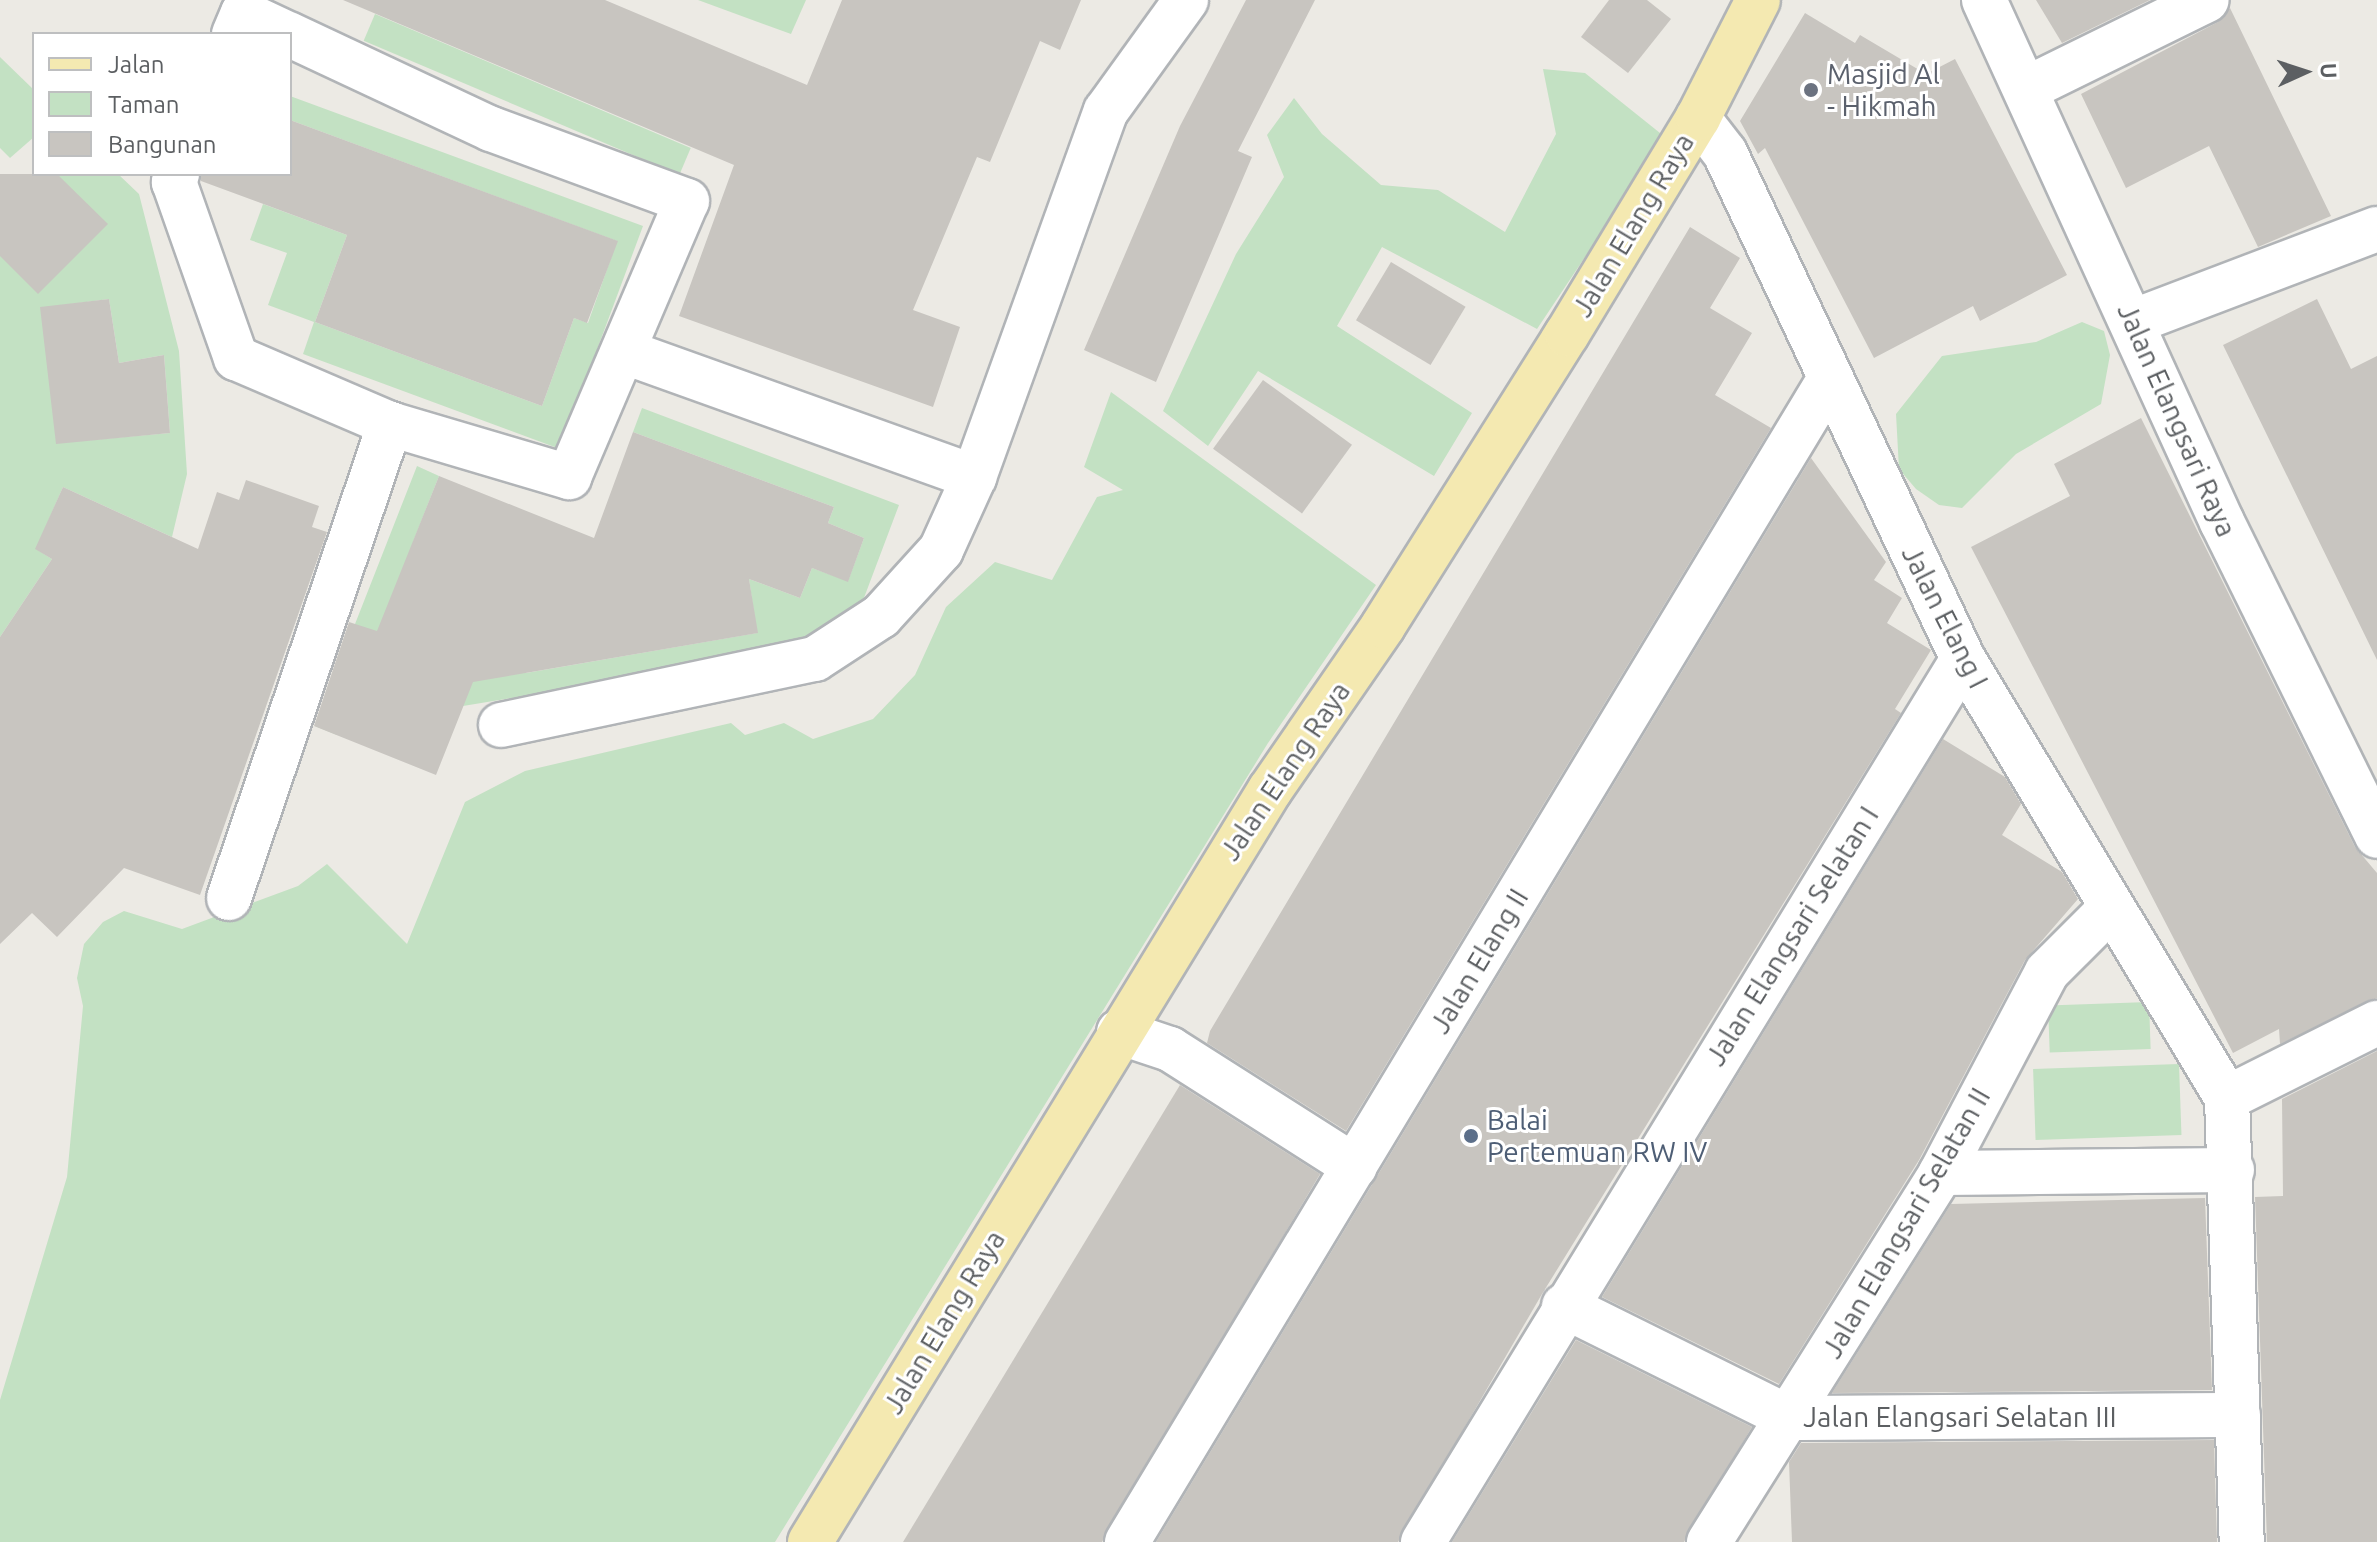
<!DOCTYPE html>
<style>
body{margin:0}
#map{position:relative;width:2377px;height:1542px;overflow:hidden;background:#eceae4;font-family:Ubuntu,sans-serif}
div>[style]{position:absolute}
.green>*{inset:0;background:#c3e1c3;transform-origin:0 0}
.building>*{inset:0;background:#c8c5c0;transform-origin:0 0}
.roads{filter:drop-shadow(2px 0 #b1b4b7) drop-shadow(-2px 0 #b1b4b7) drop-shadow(0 2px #b1b4b7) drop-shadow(0 -2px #b1b4b7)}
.minor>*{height:44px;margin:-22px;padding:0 22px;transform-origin:22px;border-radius:22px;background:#fff}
.major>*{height:44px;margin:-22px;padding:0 22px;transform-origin:22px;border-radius:22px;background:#f4e9b1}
.dots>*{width:22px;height:22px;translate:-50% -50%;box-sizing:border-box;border:4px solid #fff;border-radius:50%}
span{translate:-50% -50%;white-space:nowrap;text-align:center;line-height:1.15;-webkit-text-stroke:6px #fff;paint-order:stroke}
.worship-label{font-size:28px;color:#5b616d}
.left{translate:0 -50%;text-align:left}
.street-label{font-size:28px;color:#5c5f62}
.service-label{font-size:28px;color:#4e5e75}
.legend{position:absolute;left:32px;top:32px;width:260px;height:144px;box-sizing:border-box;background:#fff;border:2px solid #bebfc0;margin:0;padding:10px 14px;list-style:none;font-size:24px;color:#5c5f62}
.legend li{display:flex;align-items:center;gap:16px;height:40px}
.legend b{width:40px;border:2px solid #bebfc0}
.north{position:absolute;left:2265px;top:32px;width:80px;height:80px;-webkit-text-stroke:6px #fff;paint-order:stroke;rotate:87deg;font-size:22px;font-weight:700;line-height:32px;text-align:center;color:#5c5f62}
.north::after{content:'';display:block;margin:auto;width:28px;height:36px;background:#5c5f62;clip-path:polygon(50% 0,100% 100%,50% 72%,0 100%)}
</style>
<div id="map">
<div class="green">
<div style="clip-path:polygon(698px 0,806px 0,791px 34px)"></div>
<div style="left:375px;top:14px;width:343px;height:29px;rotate:23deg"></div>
<div style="clip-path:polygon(0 57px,34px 90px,34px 137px,10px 158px,0 148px)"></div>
<div style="clip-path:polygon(1543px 69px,1585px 73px,1665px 137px,1537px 329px,1382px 247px,1337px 326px,1472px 413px,1434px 476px,1258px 371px,1208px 446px,1163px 411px,1236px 254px,1284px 177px,1267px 135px,1294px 98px,1322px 134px,1381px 185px,1438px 190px,1505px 232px,1556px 134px)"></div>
<div style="clip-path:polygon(290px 96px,643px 226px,560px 449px,303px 354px,314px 322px,268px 305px,287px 253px,250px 240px,263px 204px,347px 235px,315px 322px,542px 406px,574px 318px,588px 323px,617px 241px,290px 120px)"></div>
<div style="clip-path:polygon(evenodd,53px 174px,118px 174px,139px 194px,179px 351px,187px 474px,172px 537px,63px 487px,36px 549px,52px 559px,0 637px,0 256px,53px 174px,109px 299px,119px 363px,164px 355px,170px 433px,57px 443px,41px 308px,109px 299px)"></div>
<div style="clip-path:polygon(2082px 322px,2104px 331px,2110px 355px,2101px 404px,2016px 454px,1962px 508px,1939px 505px,1916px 489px,1899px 469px,1896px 414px,1942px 356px,2036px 342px)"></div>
<div style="clip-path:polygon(1111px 392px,1376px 585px,1268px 743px,775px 1542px,0 1542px,0 1400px,67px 1177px,83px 1006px,77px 978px,84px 944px,103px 922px,124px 911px,182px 929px,298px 886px,327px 864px,407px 944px,465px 802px,525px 771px,731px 723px,745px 735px,784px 723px,813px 739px,873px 719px,915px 675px,946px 607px,995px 562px,1052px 580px,1097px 497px,1123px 490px,1084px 467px)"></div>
<div style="clip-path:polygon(642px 408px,899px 505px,856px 619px,762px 657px,463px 706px,337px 735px,315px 726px,417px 466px,439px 476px,413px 542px,526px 673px,757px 633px,749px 579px,800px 598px,812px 568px,848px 581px,864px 538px,828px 523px,834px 507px,633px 432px)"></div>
<div style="left:2149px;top:1002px;width:47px;height:101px;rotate:88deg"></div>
<div style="left:2179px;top:1064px;width:71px;height:146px;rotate:88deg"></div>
</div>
<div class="building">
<div style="clip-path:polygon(343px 0,605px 0,807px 85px,842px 0,1081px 0,1060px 50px,1040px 41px,990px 162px,977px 157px,913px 310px,960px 327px,933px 407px,679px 316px,734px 165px)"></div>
<div style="clip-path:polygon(1246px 0,1315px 0,1238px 151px,1252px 157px,1156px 382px,1084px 350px,1180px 126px)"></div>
<div style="clip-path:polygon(1609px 0,1647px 0,1671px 19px,1628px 73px,1581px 37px)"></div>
<div style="clip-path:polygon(2036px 0,2150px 0,2062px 43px)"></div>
<div style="clip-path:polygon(2230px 8px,2331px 216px,2258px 247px,2209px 146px,2126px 188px,2081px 94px,2218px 22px)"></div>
<div style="clip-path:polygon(1805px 13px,1855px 43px,1860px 35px,1926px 74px,1955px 59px,2067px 275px,1980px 321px,1973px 306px,1874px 358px,1765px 148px,1758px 154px,1740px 121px)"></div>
<div style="clip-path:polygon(290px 120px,618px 241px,587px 323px,574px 318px,542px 406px,315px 322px,347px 235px,201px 181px,201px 174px,290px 174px)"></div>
<div style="clip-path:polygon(0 174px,57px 174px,108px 224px,38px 294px,0 256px)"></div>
<div style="clip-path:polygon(1690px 227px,1740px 258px,1710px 308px,1752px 333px,1715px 395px,1771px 428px,1346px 1131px,1207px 1043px,1210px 1031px)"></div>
<div style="left:1391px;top:262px;width:87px;height:68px;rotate:31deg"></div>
<div style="clip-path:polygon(109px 299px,119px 363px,164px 355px,170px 433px,56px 444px,40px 307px)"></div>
<div style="clip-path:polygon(2317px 299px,2351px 369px,2377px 356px,2377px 660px,2223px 345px)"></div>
<div style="left:1263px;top:380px;width:110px;height:85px;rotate:36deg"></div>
<div style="clip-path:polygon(2141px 418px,2355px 847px,2377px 873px,2377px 998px,2280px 1044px,2279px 1029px,2233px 1053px,1971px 547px,2070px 496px,2054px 464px)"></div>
<div style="clip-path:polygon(633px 432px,834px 507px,828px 523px,864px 538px,848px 582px,812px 568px,800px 598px,749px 579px,758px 633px,473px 682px,436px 775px,314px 726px,349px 622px,377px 631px,439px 476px,594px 538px)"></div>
<div style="clip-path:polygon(1811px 458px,1886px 562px,1874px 580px,1902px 598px,1887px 623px,1931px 650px,1895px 709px,1901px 713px,1542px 1294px,1398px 1542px,1156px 1542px)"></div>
<div style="clip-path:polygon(246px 480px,319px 506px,312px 527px,327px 532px,200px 895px,124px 868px,57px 937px,32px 913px,0 944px,0 637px,52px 559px,35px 549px,63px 487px,198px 549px,217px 492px,239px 500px)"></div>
<div style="clip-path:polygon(1943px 739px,2005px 777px,2021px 804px,2002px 835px,2062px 872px,2078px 899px,2025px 960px,1919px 1160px,1779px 1384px,1602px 1297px)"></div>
<div style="clip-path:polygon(2377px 1051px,2377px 1542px,2267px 1542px,2255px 1197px,2283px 1196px,2282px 1099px)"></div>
<div style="clip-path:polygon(1180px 1085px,1320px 1174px,1102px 1542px,903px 1542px)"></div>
<div style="clip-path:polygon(2205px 1198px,2212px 1390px,1832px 1393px,1951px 1204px)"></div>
<div style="clip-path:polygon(1576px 1340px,1752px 1427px,1684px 1542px,1452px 1542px)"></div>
<div style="clip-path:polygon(2214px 1440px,2217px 1542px,1792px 1542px,1789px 1462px,1801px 1443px)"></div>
</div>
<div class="roads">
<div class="minor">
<div style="left:1984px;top:0;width:574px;rotate:65.49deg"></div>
<div style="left:2222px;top:522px;width:350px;rotate:63.7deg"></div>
<div style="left:234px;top:34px;width:23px;rotate:-67deg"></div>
<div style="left:243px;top:13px;width:50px;rotate:25deg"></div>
<div style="left:2028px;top:88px;width:199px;rotate:-26.2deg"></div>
<div style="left:1698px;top:118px;width:44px;rotate:52.4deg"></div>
<div style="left:1725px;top:153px;width:559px;rotate:64.81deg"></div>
<div style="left:1963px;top:659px;width:512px;rotate:58.98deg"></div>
<div style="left:2227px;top:1098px;width:444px;rotate:88.1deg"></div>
<div style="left:177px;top:174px;width:9px;rotate:111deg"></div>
<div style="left:174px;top:182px;width:187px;rotate:70.6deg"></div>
<div style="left:236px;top:358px;width:168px;rotate:23.2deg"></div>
<div style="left:390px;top:424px;width:187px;rotate:16.5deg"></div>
<div style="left:569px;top:477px;width:300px;rotate:-66.9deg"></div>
<div style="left:687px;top:201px;width:209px;rotate:-159.8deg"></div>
<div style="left:491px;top:129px;width:222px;rotate:-154.9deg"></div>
<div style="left:2132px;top:322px;width:262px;rotate:-20.8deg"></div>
<div style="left:625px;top:352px;width:371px;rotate:19.7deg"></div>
<div style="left:974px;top:477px;width:389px;rotate:-70.2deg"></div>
<div style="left:1106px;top:111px;width:137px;rotate:-54.2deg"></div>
<div style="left:501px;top:725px;width:321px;rotate:-11.9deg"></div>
<div style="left:815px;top:659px;width:79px;rotate:-33.1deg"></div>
<div style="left:881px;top:616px;width:89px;rotate:-47.7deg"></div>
<div style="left:941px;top:550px;width:80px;rotate:-65.7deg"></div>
<div style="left:229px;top:898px;width:501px;rotate:-71.24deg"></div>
<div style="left:1119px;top:1032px;width:54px;rotate:18.4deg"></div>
<div style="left:1170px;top:1049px;width:219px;rotate:32.5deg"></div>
<div style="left:2227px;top:1098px;width:168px;rotate:-26.6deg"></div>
<div style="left:1941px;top:1173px;width:291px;rotate:-0.6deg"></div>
<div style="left:1564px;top:1306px;width:252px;rotate:26.4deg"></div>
<div style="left:1790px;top:1418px;width:448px;rotate:-0.4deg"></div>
<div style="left:1127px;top:1542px;width:1358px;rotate:-58.86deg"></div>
<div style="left:1423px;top:1542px;width:1035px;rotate:-58.55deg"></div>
<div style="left:1709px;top:1542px;width:436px;rotate:-57.8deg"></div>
<div style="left:1941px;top:1173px;width:227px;rotate:-62.2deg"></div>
<div style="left:2047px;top:972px;width:88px;rotate:-45deg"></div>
</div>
<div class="major">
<div style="left:810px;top:1542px;width:882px;rotate:-58.55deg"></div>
<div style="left:1270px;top:790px;width:199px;rotate:-55.4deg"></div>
<div style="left:1383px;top:626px;width:345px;rotate:-57.8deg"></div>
<div style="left:1567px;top:334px;width:253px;rotate:-58.8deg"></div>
<div style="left:1698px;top:118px;width:132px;rotate:-63deg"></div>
</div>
</div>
<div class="dots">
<div style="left:1811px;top:90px;background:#6b7280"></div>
<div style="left:1471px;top:1136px;background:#5c6f8a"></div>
</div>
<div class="worship-label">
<span class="left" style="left:1827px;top:90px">Masjid Al<br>- Hikmah</span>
</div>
<div class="street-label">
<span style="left:1633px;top:225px;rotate:-59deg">Jalan Elang Raya</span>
<span style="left:2177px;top:420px;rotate:66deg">Jalan Elangsari Raya</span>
<span style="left:1945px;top:617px;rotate:63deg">Jalan Elang I</span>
<span style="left:1285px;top:771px;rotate:-56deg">Jalan Elang Raya</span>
<span style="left:1792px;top:936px;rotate:-58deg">Jalan Elangsari Selatan I</span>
<span style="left:1479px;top:961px;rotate:-59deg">Jalan Elang II</span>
<span style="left:1906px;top:1223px;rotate:-60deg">Jalan Elangsari Selatan II</span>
<span style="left:944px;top:1322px;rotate:-59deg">Jalan Elang Raya</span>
<span style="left:1960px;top:1417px">Jalan Elangsari Selatan III</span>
</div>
<div class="service-label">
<span class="left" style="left:1487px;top:1136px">Balai<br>Pertemuan RW IV</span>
</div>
<ul class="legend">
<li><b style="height:10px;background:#f4e9b1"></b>Jalan</li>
<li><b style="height:22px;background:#c3e1c3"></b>Taman</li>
<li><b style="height:22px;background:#c8c5c0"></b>Bangunan</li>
</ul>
<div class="north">U</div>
</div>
